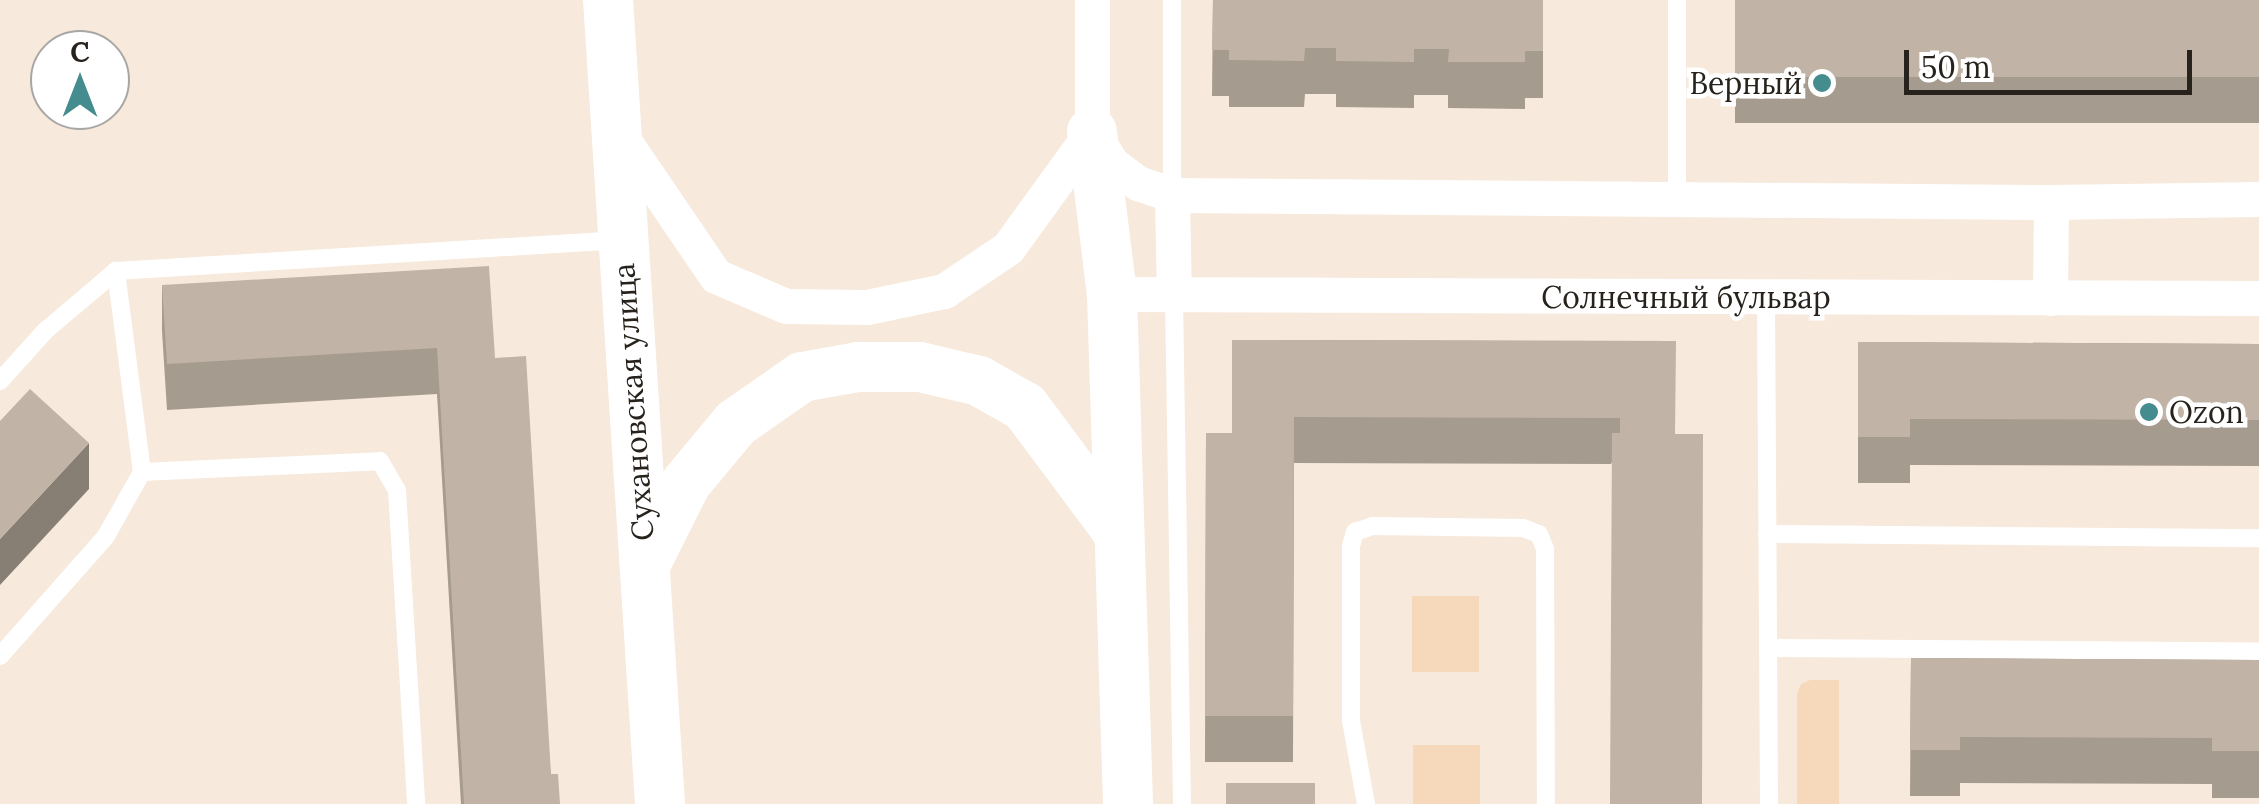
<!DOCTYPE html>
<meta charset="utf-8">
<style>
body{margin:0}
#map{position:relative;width:2259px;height:804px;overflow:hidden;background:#f7e9db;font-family:Lora,serif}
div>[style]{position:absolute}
.green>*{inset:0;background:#f6d9bb;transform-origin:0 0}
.lane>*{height:18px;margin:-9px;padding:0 9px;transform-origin:9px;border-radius:9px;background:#fff}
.street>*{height:35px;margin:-17.5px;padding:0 17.5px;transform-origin:17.5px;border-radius:17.5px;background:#fff}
.secondary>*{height:50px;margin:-25px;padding:0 25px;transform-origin:25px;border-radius:25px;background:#fff}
.wall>*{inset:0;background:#a69b8f;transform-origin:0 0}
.shaded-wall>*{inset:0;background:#877e74}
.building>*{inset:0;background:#c1b4a6;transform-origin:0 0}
.dots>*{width:28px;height:28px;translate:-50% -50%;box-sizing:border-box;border:5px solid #fff;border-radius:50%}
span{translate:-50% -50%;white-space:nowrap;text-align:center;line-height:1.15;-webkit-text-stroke:9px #fff;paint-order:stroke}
.poi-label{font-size:30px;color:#27221c}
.right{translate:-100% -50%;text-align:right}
.left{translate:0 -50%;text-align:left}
.street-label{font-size:30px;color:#27221c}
.north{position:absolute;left:30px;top:30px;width:100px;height:100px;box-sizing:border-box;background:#fff;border:2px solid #a9a7a4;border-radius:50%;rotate:0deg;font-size:28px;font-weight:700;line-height:40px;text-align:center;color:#27221c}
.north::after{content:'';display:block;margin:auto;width:35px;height:45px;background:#448c8e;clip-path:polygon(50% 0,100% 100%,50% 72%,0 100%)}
.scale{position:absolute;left:1904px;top:50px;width:288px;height:45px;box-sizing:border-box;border:5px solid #27221c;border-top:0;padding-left:12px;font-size:30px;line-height:35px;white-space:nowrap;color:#27221c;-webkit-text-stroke:8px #fff;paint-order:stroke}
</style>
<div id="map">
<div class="green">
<div style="left:1412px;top:596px;width:67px;height:76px"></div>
<div style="clip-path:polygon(1810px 680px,1839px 680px,1839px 804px,1797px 804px,1797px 694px,1801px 684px)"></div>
<div style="left:1413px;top:745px;width:67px;height:59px"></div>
</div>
<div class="lane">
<div style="left:1172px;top:0;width:195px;rotate:90deg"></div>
<div style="left:1677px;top:0;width:199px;rotate:90deg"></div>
<div style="left:1174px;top:296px;width:508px;rotate:89.1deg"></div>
<div style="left:1766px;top:297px;width:507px;rotate:89.66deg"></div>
<div style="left:0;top:381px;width:67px;rotate:-48deg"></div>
<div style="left:45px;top:331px;width:93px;rotate:-40.2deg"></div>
<div style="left:116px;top:271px;width:506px;rotate:-3.51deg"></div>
<div style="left:142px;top:472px;width:238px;rotate:-2.6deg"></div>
<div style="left:380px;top:461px;width:34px;rotate:60deg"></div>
<div style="left:397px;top:490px;width:315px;rotate:86.5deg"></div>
<div style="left:1767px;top:534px;width:492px;rotate:0.5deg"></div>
<div style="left:1768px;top:648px;width:491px;rotate:0.4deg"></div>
<div style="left:0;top:656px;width:160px;rotate:-48.5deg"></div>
<div style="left:106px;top:536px;width:73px;rotate:-60.6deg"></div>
<div style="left:142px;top:472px;width:203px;rotate:-97.4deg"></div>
<div style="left:1366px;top:804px;width:84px;rotate:-100.2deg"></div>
<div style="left:1351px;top:721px;width:175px;rotate:-90deg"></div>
<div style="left:1351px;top:546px;width:15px;rotate:-74deg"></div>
<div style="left:1355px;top:532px;width:18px;rotate:-19deg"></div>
<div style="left:1372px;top:526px;width:151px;rotate:0.8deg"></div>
<div style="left:1523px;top:528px;width:17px;rotate:21deg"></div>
<div style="left:1539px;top:534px;width:16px;rotate:68deg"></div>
<div style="left:1545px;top:549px;width:255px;rotate:89.8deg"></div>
</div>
<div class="street">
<div style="left:1092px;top:0;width:132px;rotate:90deg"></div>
<div style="left:1092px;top:132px;width:36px;rotate:58deg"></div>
<div style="left:1111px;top:163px;width:34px;rotate:37deg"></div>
<div style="left:1138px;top:183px;width:36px;rotate:19deg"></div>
<div style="left:1172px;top:195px;width:879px;rotate:0.46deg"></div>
<div style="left:2051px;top:202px;width:208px;rotate:-0.8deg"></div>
<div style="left:620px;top:135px;width:171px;rotate:55.8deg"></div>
<div style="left:716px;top:276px;width:76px;rotate:23.2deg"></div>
<div style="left:786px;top:306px;width:81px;rotate:0.7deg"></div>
<div style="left:867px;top:307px;width:79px;rotate:-11.7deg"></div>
<div style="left:944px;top:291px;width:77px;rotate:-33.9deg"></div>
<div style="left:1008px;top:248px;width:143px;rotate:-54.1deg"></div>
<div style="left:1172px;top:195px;width:101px;rotate:88.9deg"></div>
<div style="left:1112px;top:294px;width:1147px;rotate:0.2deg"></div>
<div style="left:2050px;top:298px;width:96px;rotate:-89.4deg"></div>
</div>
<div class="secondary">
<div style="left:608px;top:0;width:806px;rotate:86.3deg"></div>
<div style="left:1092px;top:132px;width:163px;rotate:83deg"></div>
<div style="left:1112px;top:294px;width:510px;rotate:88.2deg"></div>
<div style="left:645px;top:565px;width:92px;rotate:-63.4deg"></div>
<div style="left:686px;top:483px;width:78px;rotate:-50.2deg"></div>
<div style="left:736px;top:423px;width:80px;rotate:-34.9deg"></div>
<div style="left:802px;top:377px;width:57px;rotate:-10.1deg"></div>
<div style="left:858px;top:367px;width:62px"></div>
<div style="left:920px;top:367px;width:61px;rotate:13.3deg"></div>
<div style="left:979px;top:381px;width:53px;rotate:29.5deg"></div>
<div style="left:1025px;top:407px;width:157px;rotate:53.3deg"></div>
</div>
<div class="wall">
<div style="clip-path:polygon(1213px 0,1543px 0,1543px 98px,1525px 98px,1525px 109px,1448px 108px,1448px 95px,1414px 95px,1414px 108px,1336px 107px,1336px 94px,1305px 94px,1304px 107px,1229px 107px,1229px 96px,1212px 96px)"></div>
<div style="left:1735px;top:0;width:524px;height:123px"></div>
<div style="clip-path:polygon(162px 285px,495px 358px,551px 774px,560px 804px,461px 804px,437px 394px,167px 410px,162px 331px)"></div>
<div style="clip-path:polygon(1232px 340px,1676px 341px,1611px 464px,1294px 463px,1293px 762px,1205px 762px,1206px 433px,1232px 433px)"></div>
<div style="clip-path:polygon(1858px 342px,2259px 344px,2259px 466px,1910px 465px,1910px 483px,1858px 483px)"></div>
<div style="clip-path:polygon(1911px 658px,2259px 660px,2259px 798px,2212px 798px,2212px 784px,1960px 783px,1960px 796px,1910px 796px)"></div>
</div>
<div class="shaded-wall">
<div style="clip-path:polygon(89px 443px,89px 489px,0 585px,0 539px)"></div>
</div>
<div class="building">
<div style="clip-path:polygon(1213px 0,1543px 0,1543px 51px,1525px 51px,1525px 62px,1448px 62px,1449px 49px,1414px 49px,1414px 62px,1336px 61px,1336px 48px,1305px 48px,1304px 61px,1229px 60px,1229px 50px,1212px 50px)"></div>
<div style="left:1735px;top:0;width:524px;height:77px"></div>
<div style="clip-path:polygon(489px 266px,495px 358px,526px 356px,551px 774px,558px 774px,560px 804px,464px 804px,437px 348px,167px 364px,162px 285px)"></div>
<div style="clip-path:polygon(1232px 340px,1676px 341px,1675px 434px,1703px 434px,1702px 804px,1610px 804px,1612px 433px,1620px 433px,1620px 418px,1294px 417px,1293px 716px,1205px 716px,1206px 433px,1232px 433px)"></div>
<div style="clip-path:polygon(1858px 342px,2259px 344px,2259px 420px,1910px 419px,1910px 437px,1858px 437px)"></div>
<div style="clip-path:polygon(30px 389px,89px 443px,0 539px,0 421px)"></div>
<div style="clip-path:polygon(1911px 658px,2259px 660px,2259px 751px,2212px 751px,2212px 738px,1960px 737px,1960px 750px,1910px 750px)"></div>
<div style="left:1226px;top:783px;width:89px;height:21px"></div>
</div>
<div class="dots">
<div style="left:1822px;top:83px;background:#448c8e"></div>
<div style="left:2149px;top:412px;background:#448c8e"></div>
</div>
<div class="poi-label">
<span class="right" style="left:1802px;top:83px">Верный</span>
<span class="left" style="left:2169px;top:412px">Ozon</span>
</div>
<div class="street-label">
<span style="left:1686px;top:297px">Солнечный бульвар</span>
<span style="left:633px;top:402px;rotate:-94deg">Сухановская улица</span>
</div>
<div class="north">С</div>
<div class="scale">50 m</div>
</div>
